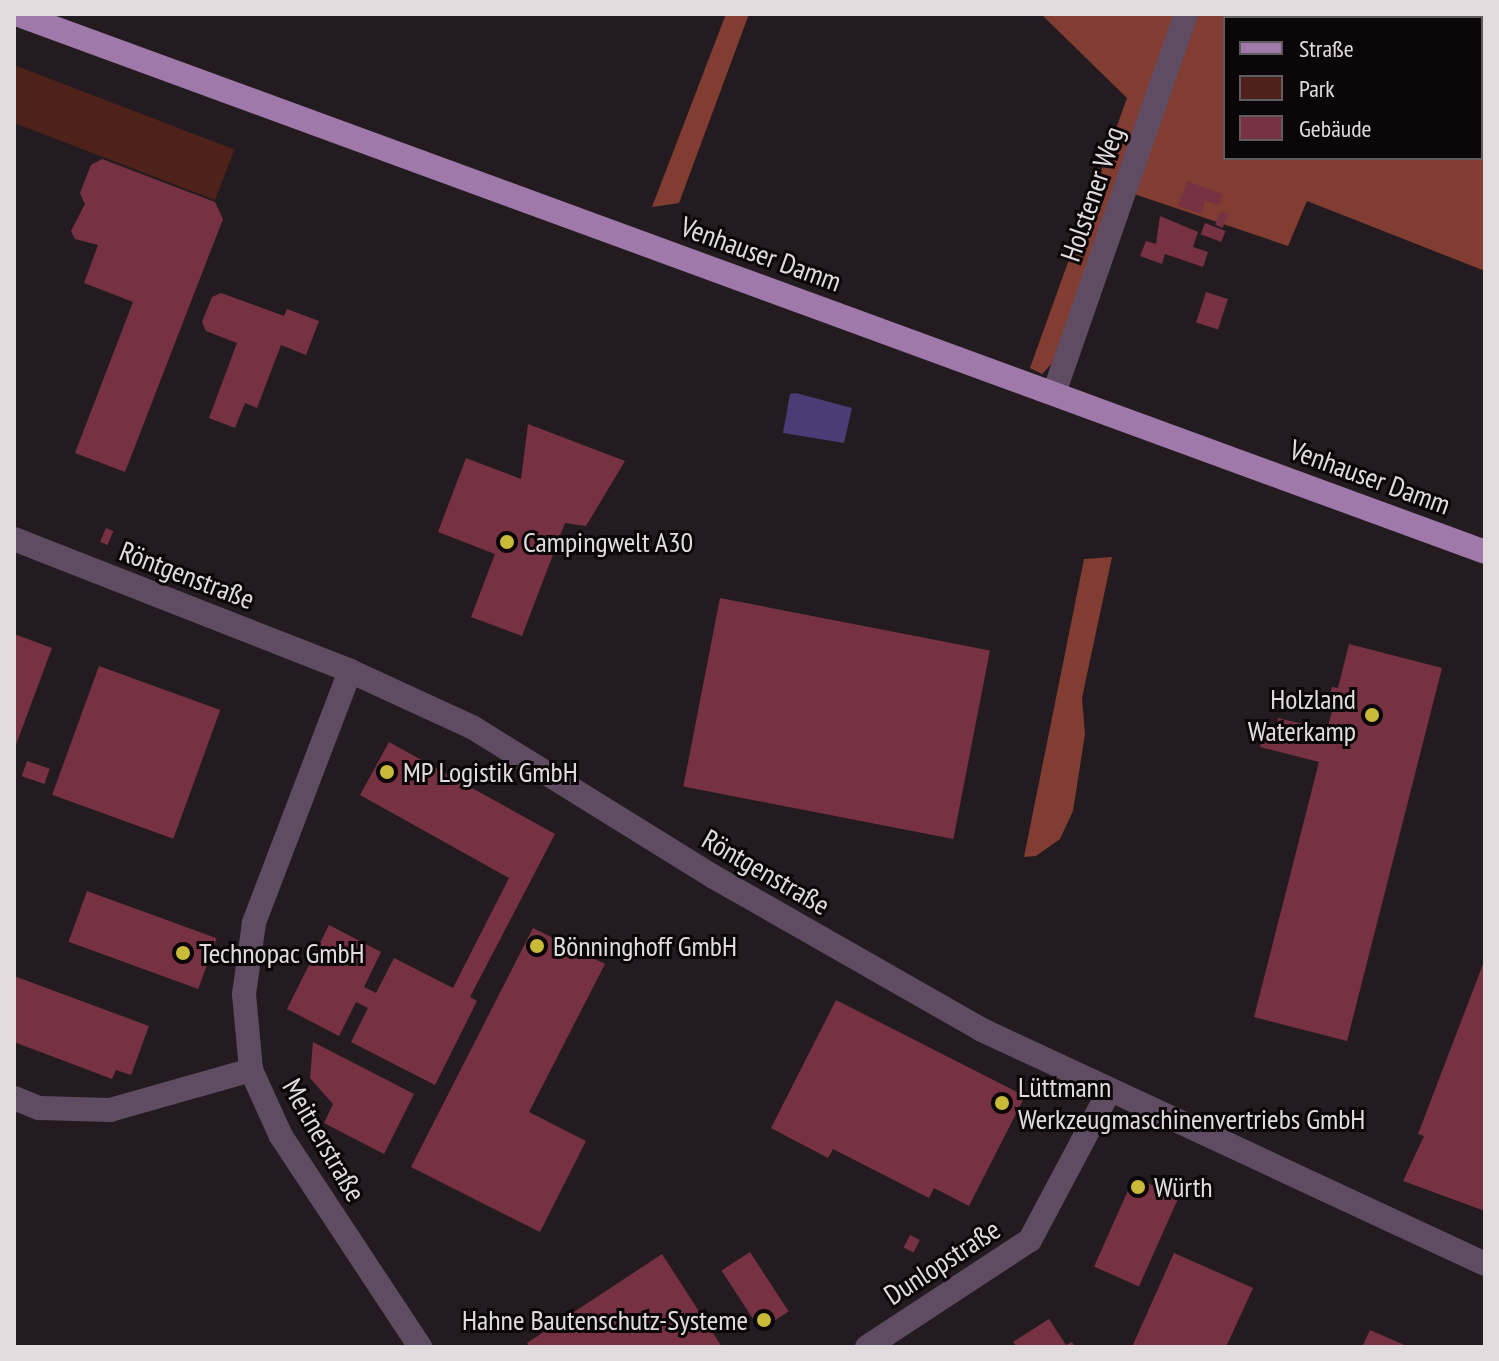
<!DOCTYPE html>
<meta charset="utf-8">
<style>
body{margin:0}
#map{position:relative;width:1499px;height:1361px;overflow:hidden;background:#241b20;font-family:"PT Sans Narrow",sans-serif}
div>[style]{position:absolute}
.green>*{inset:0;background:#4e221b;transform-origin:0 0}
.forest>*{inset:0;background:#813d32}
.water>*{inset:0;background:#4c3b75}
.building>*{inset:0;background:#763243;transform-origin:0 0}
.minor>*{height:24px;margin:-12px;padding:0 12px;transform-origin:12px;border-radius:12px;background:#5f4c63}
.major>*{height:24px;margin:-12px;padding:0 12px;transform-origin:12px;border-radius:12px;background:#9f79a9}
.dots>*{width:22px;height:22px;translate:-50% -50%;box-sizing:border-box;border:4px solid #0b0709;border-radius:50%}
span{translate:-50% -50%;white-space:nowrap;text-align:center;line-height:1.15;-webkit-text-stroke:6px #0b0709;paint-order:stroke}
.street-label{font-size:28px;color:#e2dcdf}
.poi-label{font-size:28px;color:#e2dcdf}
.left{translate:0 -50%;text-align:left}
.right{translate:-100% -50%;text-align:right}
.frame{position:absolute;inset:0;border:16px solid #e2dcdf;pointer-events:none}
.legend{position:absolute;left:1223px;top:16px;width:260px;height:144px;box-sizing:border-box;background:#0b0709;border:2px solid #615c5f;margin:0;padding:10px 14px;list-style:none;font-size:24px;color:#e2dcdf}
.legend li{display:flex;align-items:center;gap:16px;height:40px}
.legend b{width:40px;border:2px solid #615c5f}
</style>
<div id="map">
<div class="green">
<div style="left:14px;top:65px;width:236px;height:54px;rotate:21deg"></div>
</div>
<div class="forest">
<div style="clip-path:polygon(726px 14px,749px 14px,679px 203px,652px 207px)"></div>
<div style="clip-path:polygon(evenodd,1041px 14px,1485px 14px,1485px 271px,1307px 201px,1288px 246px,1125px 191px,1059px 356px,1042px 374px,1030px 368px,1127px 98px,1041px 14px,1225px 18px,1481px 18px,1481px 158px,1225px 158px,1225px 18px)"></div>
<div style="clip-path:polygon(1112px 557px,1082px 698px,1085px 734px,1073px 811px,1060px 839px,1036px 856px,1024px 857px,1084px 559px)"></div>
</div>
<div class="water">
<div style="clip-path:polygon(796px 393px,852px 408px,844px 443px,783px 433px,790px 394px)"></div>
</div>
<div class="building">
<div style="clip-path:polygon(102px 159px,215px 202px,223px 219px,125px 472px,75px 453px,133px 302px,84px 283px,98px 245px,75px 239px,71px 231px,85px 204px,80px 193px,91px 165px)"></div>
<div style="clip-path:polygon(1187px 181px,1223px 194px,1219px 205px,1205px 201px,1201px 214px,1178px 206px)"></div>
<div style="left:1221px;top:211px;width:8px;height:15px;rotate:23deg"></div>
<div style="clip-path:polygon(1160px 216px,1198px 232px,1193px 247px,1208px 252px,1203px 267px,1165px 254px,1162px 264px,1140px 256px,1146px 241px,1156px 244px)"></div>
<div style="left:1205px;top:223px;width:22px;height:12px;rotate:21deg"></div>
<div style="left:1206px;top:292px;width:23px;height:32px;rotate:18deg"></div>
<div style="clip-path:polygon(221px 293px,284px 316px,287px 309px,319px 321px,306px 355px,281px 345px,257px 408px,245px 403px,235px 428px,209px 418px,237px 343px,206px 331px,202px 322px,212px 297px)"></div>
<div style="clip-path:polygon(528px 424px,625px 461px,586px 526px,565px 523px,522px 636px,471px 617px,495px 554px,438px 532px,466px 458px,521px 479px)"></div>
<div style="left:106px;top:528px;width:8px;height:15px;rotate:23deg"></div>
<div style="left:720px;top:598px;width:275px;height:192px;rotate:11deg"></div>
<div style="clip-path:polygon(14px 634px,52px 648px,14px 750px)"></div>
<div style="clip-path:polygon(1349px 644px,1442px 668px,1347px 1041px,1254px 1017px,1319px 762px,1260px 747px,1264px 733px,1275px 731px,1278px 718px,1327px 730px,1335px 700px,1329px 699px,1332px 687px,1338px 688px)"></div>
<div style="left:99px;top:666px;width:129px;height:137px;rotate:20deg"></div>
<div style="clip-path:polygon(389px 742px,555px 834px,470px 997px,477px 1001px,435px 1085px,351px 1042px,368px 1008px,356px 1002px,339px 1036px,287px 1009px,329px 925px,381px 952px,364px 987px,376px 993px,394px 958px,453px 988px,509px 878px,360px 795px)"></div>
<div style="left:27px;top:761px;width:24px;height:16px;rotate:19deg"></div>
<div style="left:87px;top:891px;width:138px;height:54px;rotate:20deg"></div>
<div style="clip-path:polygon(533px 928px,605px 964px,529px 1112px,586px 1141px,540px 1232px,411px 1167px)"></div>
<div style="clip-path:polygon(1485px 959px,1485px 1211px,1403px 1181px,1424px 1136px,1418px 1134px)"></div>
<div style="clip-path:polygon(14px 976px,149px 1026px,131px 1075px,116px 1070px,112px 1079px,14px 1042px)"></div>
<div style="clip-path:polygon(836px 1000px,1025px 1096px,969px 1206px,934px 1188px,929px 1198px,833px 1149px,828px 1158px,771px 1128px)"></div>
<div style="clip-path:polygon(313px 1042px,414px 1094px,384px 1154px,324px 1123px,333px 1104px,310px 1078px)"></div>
<div style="left:1134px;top:1177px;width:49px;height:98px;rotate:24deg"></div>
<div style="left:910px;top:1235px;width:11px;height:14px;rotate:27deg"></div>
<div style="left:750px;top:1252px;width:71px;height:34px;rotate:57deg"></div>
<div style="clip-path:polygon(1174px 1253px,1253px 1288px,1226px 1347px,1132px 1347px)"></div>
<div style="clip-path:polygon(662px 1254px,722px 1347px,530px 1347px,527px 1343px)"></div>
<div style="clip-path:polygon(1049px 1319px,1066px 1345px,1072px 1342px,1075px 1347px,1017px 1347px,1013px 1342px)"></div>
<div style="clip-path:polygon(1370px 1330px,1409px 1347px,1362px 1347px)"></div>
</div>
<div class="minor">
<div style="left:1054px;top:393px;width:401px;rotate:-70.8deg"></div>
<div style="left:14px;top:539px;width:361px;rotate:21.4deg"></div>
<div style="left:350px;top:671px;width:134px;rotate:24.7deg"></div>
<div style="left:472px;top:727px;width:285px;rotate:31.8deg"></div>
<div style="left:714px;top:877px;width:306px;rotate:29.7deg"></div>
<div style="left:980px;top:1029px;width:557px;rotate:24.95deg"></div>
<div style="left:350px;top:671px;width:270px;rotate:110.9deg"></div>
<div style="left:254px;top:923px;width:72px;rotate:98deg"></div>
<div style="left:244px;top:994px;width:76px;rotate:84.7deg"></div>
<div style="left:251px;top:1070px;width:72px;rotate:65.6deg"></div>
<div style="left:281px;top:1136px;width:253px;rotate:56.6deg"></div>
<div style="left:14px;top:1098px;width:27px;rotate:22deg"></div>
<div style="left:39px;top:1108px;width:71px;rotate:1.6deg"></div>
<div style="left:110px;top:1110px;width:147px;rotate:-15.8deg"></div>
<div style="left:867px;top:1347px;width:195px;rotate:-33.3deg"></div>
<div style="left:1030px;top:1240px;width:166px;rotate:-62deg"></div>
</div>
<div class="major">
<div style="left:16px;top:14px;width:1564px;rotate:20.11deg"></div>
</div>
<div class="dots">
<div style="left:507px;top:542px;background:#caba39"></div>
<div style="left:1372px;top:715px;background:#caba39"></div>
<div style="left:387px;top:772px;background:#caba39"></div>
<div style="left:537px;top:946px;background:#caba39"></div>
<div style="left:183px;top:953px;background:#caba39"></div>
<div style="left:1002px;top:1103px;background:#caba39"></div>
<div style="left:1138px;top:1187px;background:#caba39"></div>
<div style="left:764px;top:1320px;background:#caba39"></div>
</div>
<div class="street-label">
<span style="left:1092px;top:194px;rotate:-71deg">Holstener Weg</span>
<span style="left:761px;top:254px;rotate:20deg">Venhauser Damm</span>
<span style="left:1370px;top:477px;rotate:20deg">Venhauser Damm</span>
<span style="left:187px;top:575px;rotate:21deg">Röntgenstraße</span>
<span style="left:766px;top:872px;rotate:30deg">Röntgenstraße</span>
<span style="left:324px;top:1140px;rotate:60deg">Meitnerstraße</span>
<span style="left:942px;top:1262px;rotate:-33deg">Dunlopstraße</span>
</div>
<div class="poi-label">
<span class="left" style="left:523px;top:542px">Campingwelt A30</span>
<span class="right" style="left:1356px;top:715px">Holzland<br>Waterkamp</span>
<span class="left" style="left:403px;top:772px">MP Logistik GmbH</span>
<span class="left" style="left:553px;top:946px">Bönninghoff GmbH</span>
<span class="left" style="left:199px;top:953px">Technopac GmbH</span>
<span class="left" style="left:1018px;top:1103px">Lüttmann<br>Werkzeugmaschinenvertriebs GmbH</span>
<span class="left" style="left:1154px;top:1187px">Würth</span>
<span class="right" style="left:748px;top:1320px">Hahne Bautenschutz-Systeme</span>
</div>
<div class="frame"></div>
<ul class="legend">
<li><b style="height:10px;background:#9f79a9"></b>Straße</li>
<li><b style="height:22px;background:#4e221b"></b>Park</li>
<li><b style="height:22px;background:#763243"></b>Gebäude</li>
</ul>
</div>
